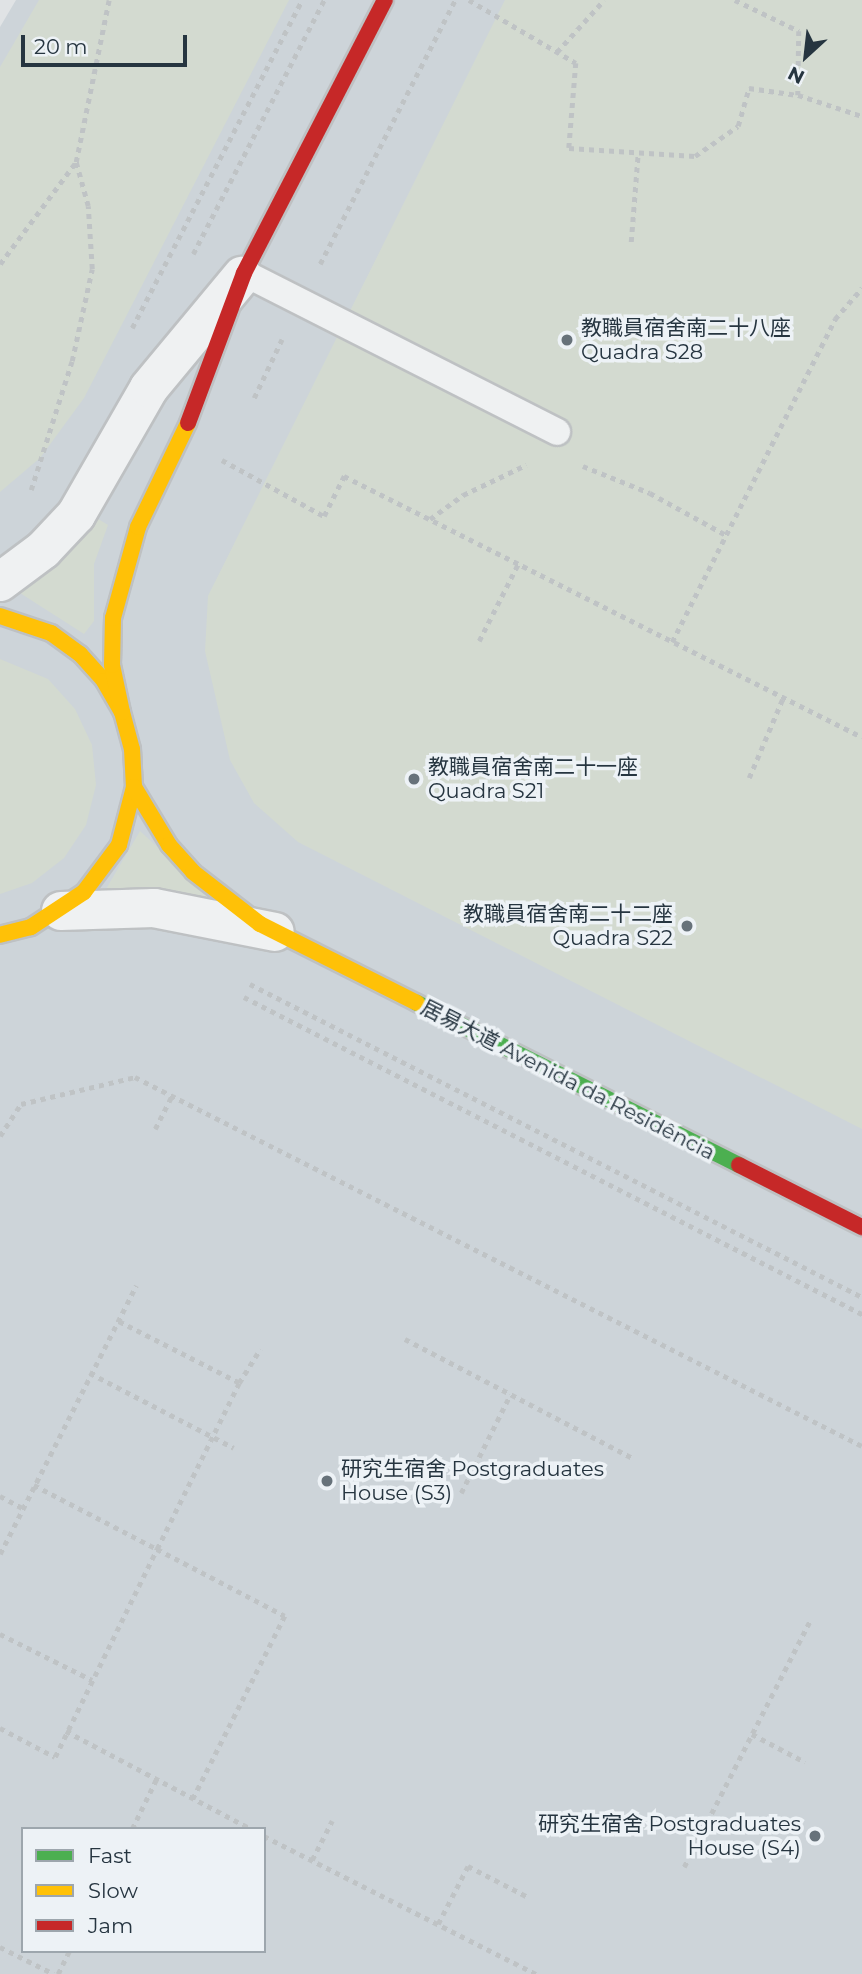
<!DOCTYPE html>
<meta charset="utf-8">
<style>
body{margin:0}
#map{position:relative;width:862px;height:1974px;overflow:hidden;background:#e0e3e5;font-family:Montserrat,"Noto Sans SC",sans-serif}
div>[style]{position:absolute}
.built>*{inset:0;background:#cdd4d9}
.green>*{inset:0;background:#d3dad0}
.path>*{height:4.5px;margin-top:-2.25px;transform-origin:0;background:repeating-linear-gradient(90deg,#bfc3c5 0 5px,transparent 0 10px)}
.roads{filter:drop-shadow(2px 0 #bec1c3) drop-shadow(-2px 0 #bec1c3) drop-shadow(0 2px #bec1c3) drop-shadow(0 -2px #bec1c3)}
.lane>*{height:26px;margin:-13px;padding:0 13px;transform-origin:13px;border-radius:13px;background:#eff1f2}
.street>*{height:38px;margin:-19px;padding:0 19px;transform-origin:19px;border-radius:19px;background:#eff1f2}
.fast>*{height:16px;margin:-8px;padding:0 8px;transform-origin:8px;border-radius:8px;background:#4caf50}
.slow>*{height:16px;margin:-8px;padding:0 8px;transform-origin:8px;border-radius:8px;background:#ffc107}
.jam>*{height:16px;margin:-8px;padding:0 8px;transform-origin:8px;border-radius:8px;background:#c62828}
.dots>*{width:19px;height:19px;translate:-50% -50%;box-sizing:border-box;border:4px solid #edf2f6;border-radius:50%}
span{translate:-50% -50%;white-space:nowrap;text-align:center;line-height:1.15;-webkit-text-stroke:7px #edf2f6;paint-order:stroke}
.poi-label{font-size:21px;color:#263540}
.left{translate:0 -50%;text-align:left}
.right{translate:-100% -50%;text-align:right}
.street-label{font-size:21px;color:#263540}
.legend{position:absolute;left:21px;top:1827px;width:245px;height:126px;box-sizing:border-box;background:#edf2f6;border:2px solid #9da6ad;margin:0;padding:9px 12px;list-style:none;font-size:21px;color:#263540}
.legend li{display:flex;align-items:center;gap:14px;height:35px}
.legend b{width:35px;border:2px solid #9da6ad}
.north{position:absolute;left:771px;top:21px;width:70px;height:70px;-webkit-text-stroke:5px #edf2f6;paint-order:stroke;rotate:207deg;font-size:19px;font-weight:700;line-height:28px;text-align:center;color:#263540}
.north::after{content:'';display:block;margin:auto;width:24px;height:32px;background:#263540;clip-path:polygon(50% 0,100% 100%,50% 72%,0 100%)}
.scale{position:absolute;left:21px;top:35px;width:166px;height:32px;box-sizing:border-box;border:4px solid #263540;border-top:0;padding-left:9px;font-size:21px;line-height:24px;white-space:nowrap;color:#263540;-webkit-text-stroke:5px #edf2f6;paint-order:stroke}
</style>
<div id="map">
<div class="built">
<div style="clip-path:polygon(evenodd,16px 0,862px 0,862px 1974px,0 1974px,0 27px,16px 0,23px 1829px,264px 1829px,264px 1951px,23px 1951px,23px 1829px)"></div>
</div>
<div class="green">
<div style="clip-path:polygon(39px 0,289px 0,84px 398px,40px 458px,0 492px,0 67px)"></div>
<div style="clip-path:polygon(505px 0,862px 0,862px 1129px,298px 842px,254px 803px,230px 760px,205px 651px,208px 596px)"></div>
<div style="clip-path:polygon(95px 517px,108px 525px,94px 564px,94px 621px,84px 634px,20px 593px,81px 539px)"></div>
<div style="clip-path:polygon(0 659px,48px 679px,75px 709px,92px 745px,96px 785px,86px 825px,64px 858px,32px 883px,0 894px)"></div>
<div style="clip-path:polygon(140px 831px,234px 918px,132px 904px,106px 889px)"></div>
</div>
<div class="path">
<div style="left:469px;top:0;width:124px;rotate:30.5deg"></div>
<div style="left:576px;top:63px;width:85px;rotate:94.7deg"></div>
<div style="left:569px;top:148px;width:126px;rotate:3.6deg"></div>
<div style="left:695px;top:156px;width:52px;rotate:-34.9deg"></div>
<div style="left:738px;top:126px;width:40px;rotate:-74deg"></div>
<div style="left:749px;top:88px;width:49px;rotate:8.1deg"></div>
<div style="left:735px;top:0;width:71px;rotate:25.8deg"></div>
<div style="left:799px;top:31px;width:64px;rotate:90.9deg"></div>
<div style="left:798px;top:95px;width:67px;rotate:18.2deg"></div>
<div style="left:557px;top:52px;width:70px;rotate:-47.9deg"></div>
<div style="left:631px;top:242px;width:88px;rotate:-85.5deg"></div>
<div style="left:193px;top:254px;width:286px;rotate:-62.7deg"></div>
<div style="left:0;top:264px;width:127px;rotate:-53.3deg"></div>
<div style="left:76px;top:162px;width:165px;rotate:-78.5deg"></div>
<div style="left:320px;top:264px;width:297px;rotate:-62.9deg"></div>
<div style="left:132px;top:328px;width:369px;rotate:-62.6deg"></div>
<div style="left:254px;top:398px;width:65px;rotate:-64.6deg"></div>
<div style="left:222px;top:460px;width:116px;rotate:28.8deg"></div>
<div style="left:324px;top:516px;width:45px;rotate:-63.4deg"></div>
<div style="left:344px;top:476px;width:580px;rotate:26.74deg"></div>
<div style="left:583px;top:466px;width:72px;rotate:21.9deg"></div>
<div style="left:650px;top:493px;width:89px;rotate:28.9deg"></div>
<div style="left:31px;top:490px;width:135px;rotate:-72.4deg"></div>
<div style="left:72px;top:361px;width:94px;rotate:-77.7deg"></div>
<div style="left:92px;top:269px;width:63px;rotate:-93.6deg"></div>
<div style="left:88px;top:206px;width:46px;rotate:-105.3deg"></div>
<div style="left:430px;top:519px;width:41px;rotate:-36deg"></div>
<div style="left:463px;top:495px;width:70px;rotate:-25.5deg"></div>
<div style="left:479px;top:641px;width:86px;rotate:-63.1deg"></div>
<div style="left:672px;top:642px;width:362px;rotate:-63.2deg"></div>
<div style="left:835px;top:319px;width:41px;rotate:-48.9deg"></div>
<div style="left:749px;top:778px;width:87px;rotate:-67deg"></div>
<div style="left:250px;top:984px;width:687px;rotate:27.09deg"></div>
<div style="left:244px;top:997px;width:695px;rotate:27.16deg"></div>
<div style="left:155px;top:1129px;width:37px;rotate:-63deg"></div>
<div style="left:0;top:1136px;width:38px;rotate:-57deg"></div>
<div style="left:21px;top:1104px;width:117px;rotate:-13.3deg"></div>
<div style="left:135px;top:1077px;width:815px;rotate:26.91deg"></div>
<div style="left:405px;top:1339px;width:259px;rotate:27.6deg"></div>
<div style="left:90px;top:1373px;width:162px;rotate:27.5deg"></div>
<div style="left:239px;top:1383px;width:40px;rotate:-58deg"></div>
<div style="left:34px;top:1485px;width:139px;rotate:27.5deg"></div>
<div style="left:157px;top:1549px;width:185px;rotate:-63.7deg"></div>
<div style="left:239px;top:1383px;width:138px;rotate:-152.9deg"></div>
<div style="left:461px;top:1493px;width:110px;rotate:-63.4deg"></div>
<div style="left:0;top:1496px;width:26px;rotate:28deg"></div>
<div style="left:0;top:1554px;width:301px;rotate:-63.1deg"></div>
<div style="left:0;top:1634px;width:103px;rotate:26.6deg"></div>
<div style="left:0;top:1728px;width:62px;rotate:27.8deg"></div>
<div style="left:55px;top:1757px;width:232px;rotate:-63.9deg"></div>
<div style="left:157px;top:1549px;width:144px;rotate:27.6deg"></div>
<div style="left:285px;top:1616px;width:205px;rotate:116.7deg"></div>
<div style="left:66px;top:1731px;width:209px;rotate:27.9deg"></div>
<div style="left:752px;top:1734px;width:60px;rotate:27.8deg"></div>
<div style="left:132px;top:1829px;width:55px;rotate:-63.9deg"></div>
<div style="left:264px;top:1836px;width:305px;rotate:26.9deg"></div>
<div style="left:312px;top:1860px;width:44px;rotate:-62.9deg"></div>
<div style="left:684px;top:1867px;width:279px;rotate:-62.9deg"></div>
<div style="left:438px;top:1924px;width:65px;rotate:-62.7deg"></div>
<div style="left:468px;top:1866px;width:68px;rotate:27.3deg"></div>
<div style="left:0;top:1947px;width:60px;rotate:26.6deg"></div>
<div style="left:58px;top:1974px;width:25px;rotate:-64deg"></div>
</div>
<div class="roads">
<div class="lane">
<div style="left:244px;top:273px;width:351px;rotate:26.9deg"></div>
</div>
<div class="street">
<div style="left:0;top:582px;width:54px;rotate:-36.7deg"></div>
<div style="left:43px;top:550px;width:48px;rotate:-46.7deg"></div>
<div style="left:76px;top:515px;width:146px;rotate:-60.1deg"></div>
<div style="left:149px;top:388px;width:146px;rotate:-50.3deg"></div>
<div style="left:61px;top:911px;width:93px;rotate:-1.8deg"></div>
<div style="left:154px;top:908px;width:123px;rotate:11.2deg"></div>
</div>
<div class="fast">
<div style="left:417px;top:1003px;width:360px;rotate:26.7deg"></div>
</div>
<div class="slow">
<div style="left:0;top:616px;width:54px;rotate:18.4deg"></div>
<div style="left:51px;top:633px;width:36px;rotate:36deg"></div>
<div style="left:80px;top:654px;width:36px;rotate:48deg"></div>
<div style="left:104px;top:681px;width:36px;rotate:60deg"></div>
<div style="left:122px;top:712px;width:38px;rotate:75deg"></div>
<div style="left:132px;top:749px;width:38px;rotate:87deg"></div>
<div style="left:134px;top:787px;width:60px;rotate:104.5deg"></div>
<div style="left:119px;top:845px;width:59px;rotate:126.7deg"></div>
<div style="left:84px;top:892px;width:64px;rotate:146.6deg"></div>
<div style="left:31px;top:927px;width:32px;rotate:166deg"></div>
<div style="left:122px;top:712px;width:48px;rotate:-102deg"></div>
<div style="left:112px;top:665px;width:47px;rotate:-88.8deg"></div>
<div style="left:113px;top:618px;width:94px;rotate:-74.6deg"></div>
<div style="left:138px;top:527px;width:115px;rotate:-64.3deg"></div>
<div style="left:134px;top:787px;width:68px;rotate:58.9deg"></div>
<div style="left:169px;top:845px;width:36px;rotate:48deg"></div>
<div style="left:193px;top:872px;width:85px;rotate:37.8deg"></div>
<div style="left:260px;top:924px;width:176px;rotate:26.7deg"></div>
</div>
<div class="jam">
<div style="left:188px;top:423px;width:160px;rotate:-69.5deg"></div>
<div style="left:244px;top:273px;width:307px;rotate:-62.7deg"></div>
<div style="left:739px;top:1165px;width:138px;rotate:26.8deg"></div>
</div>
</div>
<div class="dots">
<div style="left:567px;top:340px;background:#67727a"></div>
<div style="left:414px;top:779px;background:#67727a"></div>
<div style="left:687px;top:926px;background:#67727a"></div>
<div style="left:327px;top:1481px;background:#67727a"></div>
<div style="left:815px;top:1836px;background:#67727a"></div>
</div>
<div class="poi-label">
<span class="left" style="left:581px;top:340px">教職員宿舍南二十八座<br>Quadra S28</span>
<span class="left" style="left:428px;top:779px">教職員宿舍南二十一座<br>Quadra S21</span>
<span class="right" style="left:673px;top:926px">教職員宿舍南二十二座<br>Quadra S22</span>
<span class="left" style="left:341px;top:1481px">研究生宿舍 Postgraduates<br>House (S3)</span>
<span class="right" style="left:801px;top:1836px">研究生宿舍 Postgraduates<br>House (S4)</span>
</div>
<div class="street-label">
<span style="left:568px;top:1080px;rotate:27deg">居易大道 Avenida da Residência</span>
</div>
<ul class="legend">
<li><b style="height:9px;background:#4caf50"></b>Fast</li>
<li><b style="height:9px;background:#ffc107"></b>Slow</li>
<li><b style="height:9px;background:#c62828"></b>Jam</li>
</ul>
<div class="north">N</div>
<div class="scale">20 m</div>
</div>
